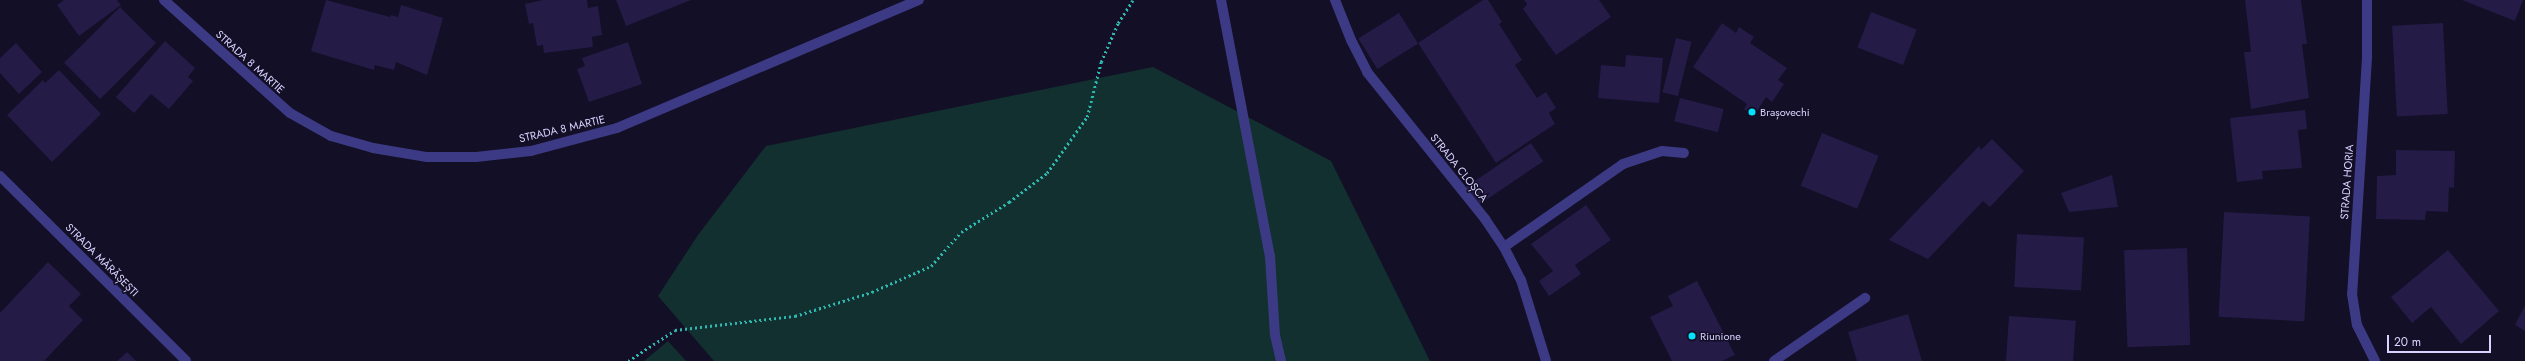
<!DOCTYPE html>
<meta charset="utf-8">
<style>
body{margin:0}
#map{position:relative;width:2525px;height:361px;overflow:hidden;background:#130f26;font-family:Jost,sans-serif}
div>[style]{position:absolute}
.green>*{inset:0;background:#12302f}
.building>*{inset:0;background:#241b47;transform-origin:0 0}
.path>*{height:2.5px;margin-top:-1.25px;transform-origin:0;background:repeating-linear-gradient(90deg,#2fb8b0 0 2px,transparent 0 5px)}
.service>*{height:10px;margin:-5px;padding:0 5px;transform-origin:5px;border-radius:5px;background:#3d3a85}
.minor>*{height:10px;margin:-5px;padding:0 5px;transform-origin:5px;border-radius:5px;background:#3d3a85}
.dots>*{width:11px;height:11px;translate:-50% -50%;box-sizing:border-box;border:2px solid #130f26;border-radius:50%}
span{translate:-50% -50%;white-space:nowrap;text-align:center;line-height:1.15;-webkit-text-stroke:3px #130f26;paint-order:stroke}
.street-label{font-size:11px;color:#d9d4ff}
.poi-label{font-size:11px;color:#d9d4ff}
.left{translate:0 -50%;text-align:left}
.scale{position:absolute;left:2387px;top:335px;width:104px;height:18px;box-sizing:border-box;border:2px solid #d9d4ff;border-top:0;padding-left:5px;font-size:12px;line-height:14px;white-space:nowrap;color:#d9d4ff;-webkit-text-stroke:3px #130f26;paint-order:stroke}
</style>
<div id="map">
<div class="green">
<div style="clip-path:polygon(1153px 67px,1331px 161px,1430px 361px,714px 361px,658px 296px,698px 235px,766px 146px)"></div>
<div style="clip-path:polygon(668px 341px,686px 361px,644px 361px)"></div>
</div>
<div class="building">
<div style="clip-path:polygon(64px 0,117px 0,121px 5px,79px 36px,57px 5px)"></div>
<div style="clip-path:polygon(326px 0,390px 17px,391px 15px,398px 17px,401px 5px,443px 18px,427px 75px,396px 62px,394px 70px,375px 65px,374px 70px,311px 51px)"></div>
<div style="clip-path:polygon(543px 0,587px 0,588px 8px,598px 6px,602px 35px,592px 37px,593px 47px,544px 53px,543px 45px,537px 46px,533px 23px,529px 24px,525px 4px)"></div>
<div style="clip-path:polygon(616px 0,691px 0,626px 26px)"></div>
<div style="clip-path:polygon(1483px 0,1488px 0,1502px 22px,1499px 24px,1522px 60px,1515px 65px,1537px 98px,1546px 92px,1556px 108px,1549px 113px,1555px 124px,1496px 163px,1418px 43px)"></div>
<div style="clip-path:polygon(1524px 0,1599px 0,1611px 17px,1556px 55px,1523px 9px,1527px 4px)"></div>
<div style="clip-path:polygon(2245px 0,2301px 0,2307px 44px,2302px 44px,2309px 98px,2251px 109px,2244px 52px,2251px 52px)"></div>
<div style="clip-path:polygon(2462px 0,2523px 0,2515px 21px)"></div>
<div style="left:120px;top:7px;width:51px;height:79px;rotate:45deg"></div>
<div style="left:1871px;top:12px;width:49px;height:38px;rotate:21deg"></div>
<div style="left:1399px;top:13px;width:36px;height:48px;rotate:58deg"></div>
<div style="clip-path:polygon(1722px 23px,1736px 33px,1739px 27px,1754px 37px,1750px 43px,1787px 68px,1778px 80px,1784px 84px,1772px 102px,1766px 97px,1754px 116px,1744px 109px,1747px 104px,1693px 67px)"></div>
<div style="left:2443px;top:23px;width:91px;height:51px;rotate:87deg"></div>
<div style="left:1676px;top:38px;width:16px;height:56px;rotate:14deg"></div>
<div style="clip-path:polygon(165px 41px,195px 68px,188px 77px,193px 81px,169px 109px,151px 94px,134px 113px,116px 97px)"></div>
<div style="clip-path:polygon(628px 42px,642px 84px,589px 102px,577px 69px,585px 66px,582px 58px)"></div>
<div style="clip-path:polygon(16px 43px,42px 72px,19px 94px,0 73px,0 58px)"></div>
<div style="clip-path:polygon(1626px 55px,1663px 58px,1659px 103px,1598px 98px,1601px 65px,1625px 67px)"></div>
<div style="clip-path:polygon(59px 70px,101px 114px,52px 162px,7px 115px,43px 80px,45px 83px)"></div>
<div style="left:1680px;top:98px;width:45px;height:24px;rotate:14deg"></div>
<div style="clip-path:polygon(2305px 110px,2307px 129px,2298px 130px,2302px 168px,2262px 171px,2263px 179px,2237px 182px,2230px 118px)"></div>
<div style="left:1822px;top:133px;width:61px;height:57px;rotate:22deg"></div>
<div style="clip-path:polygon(1992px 139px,2024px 171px,1990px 207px,1983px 201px,1928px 259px,1889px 240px,1979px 146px,1981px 150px)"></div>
<div style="left:1531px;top:143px;width:22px;height:79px;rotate:56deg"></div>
<div style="clip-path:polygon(2396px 150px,2455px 151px,2454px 188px,2449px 187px,2448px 212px,2426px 211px,2425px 220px,2376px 219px,2377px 176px,2396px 175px)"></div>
<div style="clip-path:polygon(2112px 175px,2118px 207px,2069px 212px,2061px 193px)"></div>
<div style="clip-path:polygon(1586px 205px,1611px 240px,1575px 265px,1581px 274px,1549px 296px,1539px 281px,1553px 271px,1531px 244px)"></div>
<div style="left:2224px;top:212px;width:86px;height:105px;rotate:3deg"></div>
<div style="left:2017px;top:234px;width:67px;height:53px;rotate:3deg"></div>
<div style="left:2187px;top:248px;width:97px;height:63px;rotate:88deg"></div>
<div style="clip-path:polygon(2448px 250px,2499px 311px,2461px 344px,2431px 307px,2412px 323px,2391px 297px)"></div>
<div style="clip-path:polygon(48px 262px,81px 294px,69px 306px,83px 320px,44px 361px,0 361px,0 313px)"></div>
<div style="clip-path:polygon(1697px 281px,1735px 355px,1722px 361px,1672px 361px,1650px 317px,1673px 306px,1668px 296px)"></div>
<div style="clip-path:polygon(2525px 305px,2525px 331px,2515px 325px)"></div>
<div style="clip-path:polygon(1908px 314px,1922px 361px,1857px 361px,1848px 332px)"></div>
<div style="left:2009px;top:316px;width:67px;height:45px;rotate:4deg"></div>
<div style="clip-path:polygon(127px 352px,136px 361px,117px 361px)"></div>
</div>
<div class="path">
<div style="left:628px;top:361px;width:56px;rotate:-33.4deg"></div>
<div style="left:675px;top:330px;width:121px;rotate:-6.7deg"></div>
<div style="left:795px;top:316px;width:81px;rotate:-17.3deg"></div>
<div style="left:872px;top:292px;width:64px;rotate:-23.8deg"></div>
<div style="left:931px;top:266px;width:45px;rotate:-48.6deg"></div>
<div style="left:961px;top:232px;width:57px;rotate:-32deg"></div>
<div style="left:1009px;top:202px;width:48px;rotate:-37.3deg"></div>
<div style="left:1047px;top:173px;width:69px;rotate:-54.5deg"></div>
<div style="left:1087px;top:117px;width:57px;rotate:-75.7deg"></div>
<div style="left:1101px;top:62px;width:43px;rotate:-66.4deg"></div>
<div style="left:1118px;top:23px;width:27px;rotate:-57deg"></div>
</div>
<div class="service">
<div style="left:1774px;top:361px;width:111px;rotate:-34.7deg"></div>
</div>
<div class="minor">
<div style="left:164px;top:0;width:169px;rotate:41.9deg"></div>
<div style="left:290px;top:113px;width:47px;rotate:29.3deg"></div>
<div style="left:331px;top:136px;width:44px;rotate:15.9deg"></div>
<div style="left:373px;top:148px;width:55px;rotate:9.5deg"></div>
<div style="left:427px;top:157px;width:49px"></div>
<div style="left:476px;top:157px;width:55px;rotate:-6.2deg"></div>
<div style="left:531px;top:151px;width:89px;rotate:-15deg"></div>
<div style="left:617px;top:128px;width:328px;rotate:-23deg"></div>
<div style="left:1221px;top:0;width:261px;rotate:79.2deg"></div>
<div style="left:1270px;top:256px;width:79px;rotate:86.4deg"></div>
<div style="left:1275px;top:335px;width:27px;rotate:77deg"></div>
<div style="left:1335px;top:0;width:43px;rotate:68.2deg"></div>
<div style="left:1351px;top:40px;width:36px;rotate:63deg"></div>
<div style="left:1367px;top:72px;width:189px;rotate:51.2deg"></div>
<div style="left:1485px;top:219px;width:34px;rotate:56deg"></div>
<div style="left:1504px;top:247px;width:37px;rotate:63deg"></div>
<div style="left:1521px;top:280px;width:85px;rotate:72.8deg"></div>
<div style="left:2367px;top:0;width:58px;rotate:90deg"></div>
<div style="left:2367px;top:58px;width:236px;rotate:93.6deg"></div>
<div style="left:2352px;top:294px;width:31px;rotate:81deg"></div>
<div style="left:2357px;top:325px;width:40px;rotate:63.4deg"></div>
<div style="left:0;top:176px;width:262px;rotate:44.8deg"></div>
<div style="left:1504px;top:247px;width:145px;rotate:-34.9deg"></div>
<div style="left:1623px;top:164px;width:41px;rotate:-18.4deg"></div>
<div style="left:1662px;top:151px;width:22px;rotate:5deg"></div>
</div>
<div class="dots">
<div style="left:1752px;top:112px;background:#00e5ff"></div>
<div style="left:1692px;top:336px;background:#00e5ff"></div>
</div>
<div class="street-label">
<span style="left:250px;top:62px;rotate:42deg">STRADA 8 MARTIE</span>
<span style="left:562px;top:129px;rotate:-13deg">STRADA 8 MARTIE</span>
<span style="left:1459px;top:168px;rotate:51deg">STRADA CLOȘCA</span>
<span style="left:2347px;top:182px;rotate:-86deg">STRADA HORIA</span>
<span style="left:102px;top:260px;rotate:45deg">STRADA MĂRĂȘEȘTI</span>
</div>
<div class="poi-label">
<span class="left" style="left:1760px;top:112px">Brașovechi</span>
<span class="left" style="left:1700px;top:336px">Riunione</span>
</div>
<div class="scale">20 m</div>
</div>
